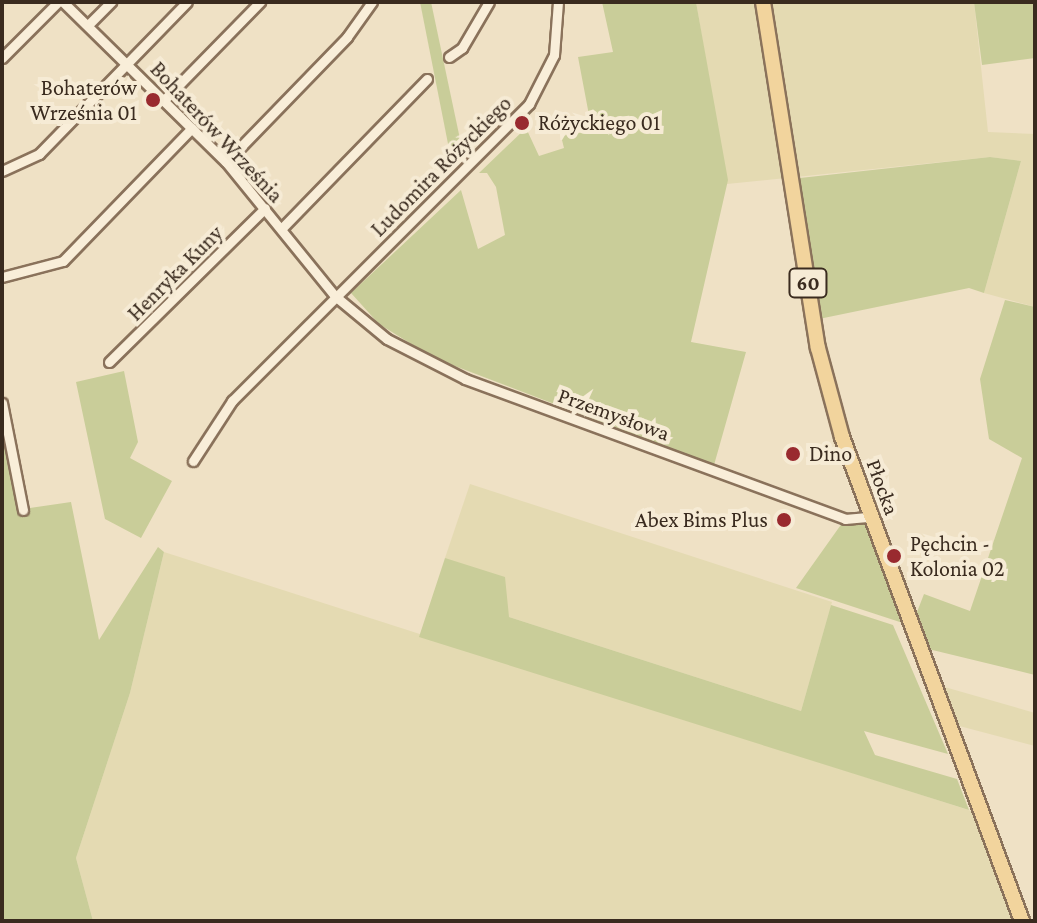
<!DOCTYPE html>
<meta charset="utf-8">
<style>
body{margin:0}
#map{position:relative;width:1037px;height:923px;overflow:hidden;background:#efe1c5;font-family:"Crimson Pro",serif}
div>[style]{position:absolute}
.farmland>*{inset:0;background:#e4dab2}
.green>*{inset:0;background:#c9cd99}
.roads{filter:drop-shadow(2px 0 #8a725b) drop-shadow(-2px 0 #8a725b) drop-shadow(0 2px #8a725b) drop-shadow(0 -2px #8a725b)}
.minor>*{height:9px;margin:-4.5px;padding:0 4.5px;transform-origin:4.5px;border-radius:4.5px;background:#f9eed9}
.primary>*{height:14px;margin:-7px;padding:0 7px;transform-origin:7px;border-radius:7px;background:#f2d49d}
.dots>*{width:22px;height:22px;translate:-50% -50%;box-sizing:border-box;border:4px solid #f6ebd5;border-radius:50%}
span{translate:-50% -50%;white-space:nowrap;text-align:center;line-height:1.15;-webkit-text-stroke:8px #f6ebd5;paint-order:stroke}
.shield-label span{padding:2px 6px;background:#f6ebd5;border:2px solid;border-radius:6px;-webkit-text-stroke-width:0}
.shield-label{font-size:20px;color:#3a2b1f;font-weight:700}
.poi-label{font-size:22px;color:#3a2b1f}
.right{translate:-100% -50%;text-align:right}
.left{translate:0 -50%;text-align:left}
.street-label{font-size:22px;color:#3a2b1f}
.frame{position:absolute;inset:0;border:4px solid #3a2b1f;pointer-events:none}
</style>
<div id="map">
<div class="farmland">
<div style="clip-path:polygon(696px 2px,974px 2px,988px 132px,1035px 134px,1035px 307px,984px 293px,1021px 161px,990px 157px,727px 184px)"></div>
<div style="clip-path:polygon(470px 484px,832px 602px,801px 711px,509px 617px,445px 558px)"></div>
<div style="clip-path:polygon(164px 552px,984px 815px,1022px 921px,93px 921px,76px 858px,130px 693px)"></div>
<div style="clip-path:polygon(934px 684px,1035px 713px,1035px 746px,948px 723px)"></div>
</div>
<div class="green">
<div style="clip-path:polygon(420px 2px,431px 2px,464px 158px,453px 169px)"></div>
<div style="clip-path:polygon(602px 2px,696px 2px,728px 180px,691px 342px,746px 352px,714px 465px,434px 358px,379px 324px,351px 293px,461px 190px,478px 249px,505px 235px,496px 187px,487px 173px,479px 173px,526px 128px,539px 156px,564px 148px,561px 136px,592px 131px,578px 57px,613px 52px)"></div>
<div style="clip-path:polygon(974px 2px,1035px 2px,1035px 58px,982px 65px)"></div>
<div style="clip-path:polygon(990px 157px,1021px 161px,984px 293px,969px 288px,814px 320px,791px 179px)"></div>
<div style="clip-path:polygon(1005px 300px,1035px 307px,1035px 675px,920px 647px,912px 626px,796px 588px,845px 519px,870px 517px,912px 625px,924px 594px,970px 611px,1022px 458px,989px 439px,980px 379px)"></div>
<div style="clip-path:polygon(124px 371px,138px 442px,130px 458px,172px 481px,141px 538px,105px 519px,76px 382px)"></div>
<div style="clip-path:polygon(2px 403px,23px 509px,71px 502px,99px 640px,158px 547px,164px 552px,130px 693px,76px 858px,93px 921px,2px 921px)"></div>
<div style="clip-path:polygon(445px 558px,505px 577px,509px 617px,801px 711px,831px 605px,893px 625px,948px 754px,864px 731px,875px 755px,957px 779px,969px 810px,419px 637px)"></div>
</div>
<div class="roads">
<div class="minor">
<div style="left:63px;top:2px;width:228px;rotate:44.5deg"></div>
<div style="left:226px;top:162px;width:173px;rotate:50.9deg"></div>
<div style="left:335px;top:296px;width:67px;rotate:39.6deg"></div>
<div style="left:387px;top:339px;width:88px;rotate:27.1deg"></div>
<div style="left:465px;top:379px;width:405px;rotate:20.2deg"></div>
<div style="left:845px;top:519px;width:25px;rotate:-5deg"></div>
<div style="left:88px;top:25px;width:33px;rotate:-45deg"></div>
<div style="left:449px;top:57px;width:16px;rotate:-35deg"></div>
<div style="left:462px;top:48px;width:53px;rotate:-59.6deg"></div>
<div style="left:2px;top:58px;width:79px;rotate:-45deg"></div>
<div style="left:163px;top:101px;width:139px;rotate:-45.6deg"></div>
<div style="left:226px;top:162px;width:174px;rotate:-45.9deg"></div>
<div style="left:347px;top:37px;width:43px;rotate:-54.5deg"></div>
<div style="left:2px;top:171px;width:41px;rotate:-24.7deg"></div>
<div style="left:39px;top:154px;width:212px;rotate:-45.8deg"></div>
<div style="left:282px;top:228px;width:208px;rotate:-45.8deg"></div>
<div style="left:2px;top:277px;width:63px;rotate:-14.7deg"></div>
<div style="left:63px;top:261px;width:185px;rotate:-45.9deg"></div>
<div style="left:109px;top:362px;width:219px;rotate:-44.6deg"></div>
<div style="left:2px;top:403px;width:109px;rotate:78.9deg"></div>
<div style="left:193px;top:461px;width:72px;rotate:-57deg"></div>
<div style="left:232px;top:401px;width:420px;rotate:-45deg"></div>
<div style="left:529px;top:104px;width:55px;rotate:-63deg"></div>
<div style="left:554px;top:55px;width:53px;rotate:-85.7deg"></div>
</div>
<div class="primary">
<div style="left:763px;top:2px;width:350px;rotate:81deg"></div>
<div style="left:818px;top:348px;width:92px;rotate:74.9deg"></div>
<div style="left:842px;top:437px;width:516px;rotate:69.6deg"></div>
</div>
</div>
<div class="dots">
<div style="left:153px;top:100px;background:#992a2f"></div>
<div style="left:522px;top:123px;background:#992a2f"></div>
<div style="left:793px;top:454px;background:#992a2f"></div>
<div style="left:784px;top:520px;background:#992a2f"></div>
<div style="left:894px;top:556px;background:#992a2f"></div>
</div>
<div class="shield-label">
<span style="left:808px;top:283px">60</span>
</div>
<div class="poi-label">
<span class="right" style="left:137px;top:100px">Bohaterów<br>Września 01</span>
<span class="left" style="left:538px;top:123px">Różyckiego 01</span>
<span class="left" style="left:809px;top:454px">Dino</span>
<span class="right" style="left:768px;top:520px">Abex Bims Plus</span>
<span class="left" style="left:910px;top:556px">Pęchcin -<br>Kolonia 02</span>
</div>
<div class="street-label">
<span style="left:217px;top:132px;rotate:47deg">Bohaterów Września</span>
<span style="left:441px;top:166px;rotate:-45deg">Ludomira Różyckiego</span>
<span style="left:175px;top:273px;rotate:-45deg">Henryka Kuny</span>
<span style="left:614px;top:414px;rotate:20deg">Przemysłowa</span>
<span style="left:883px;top:487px;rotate:70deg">Płocka</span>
</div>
<div class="frame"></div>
</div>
